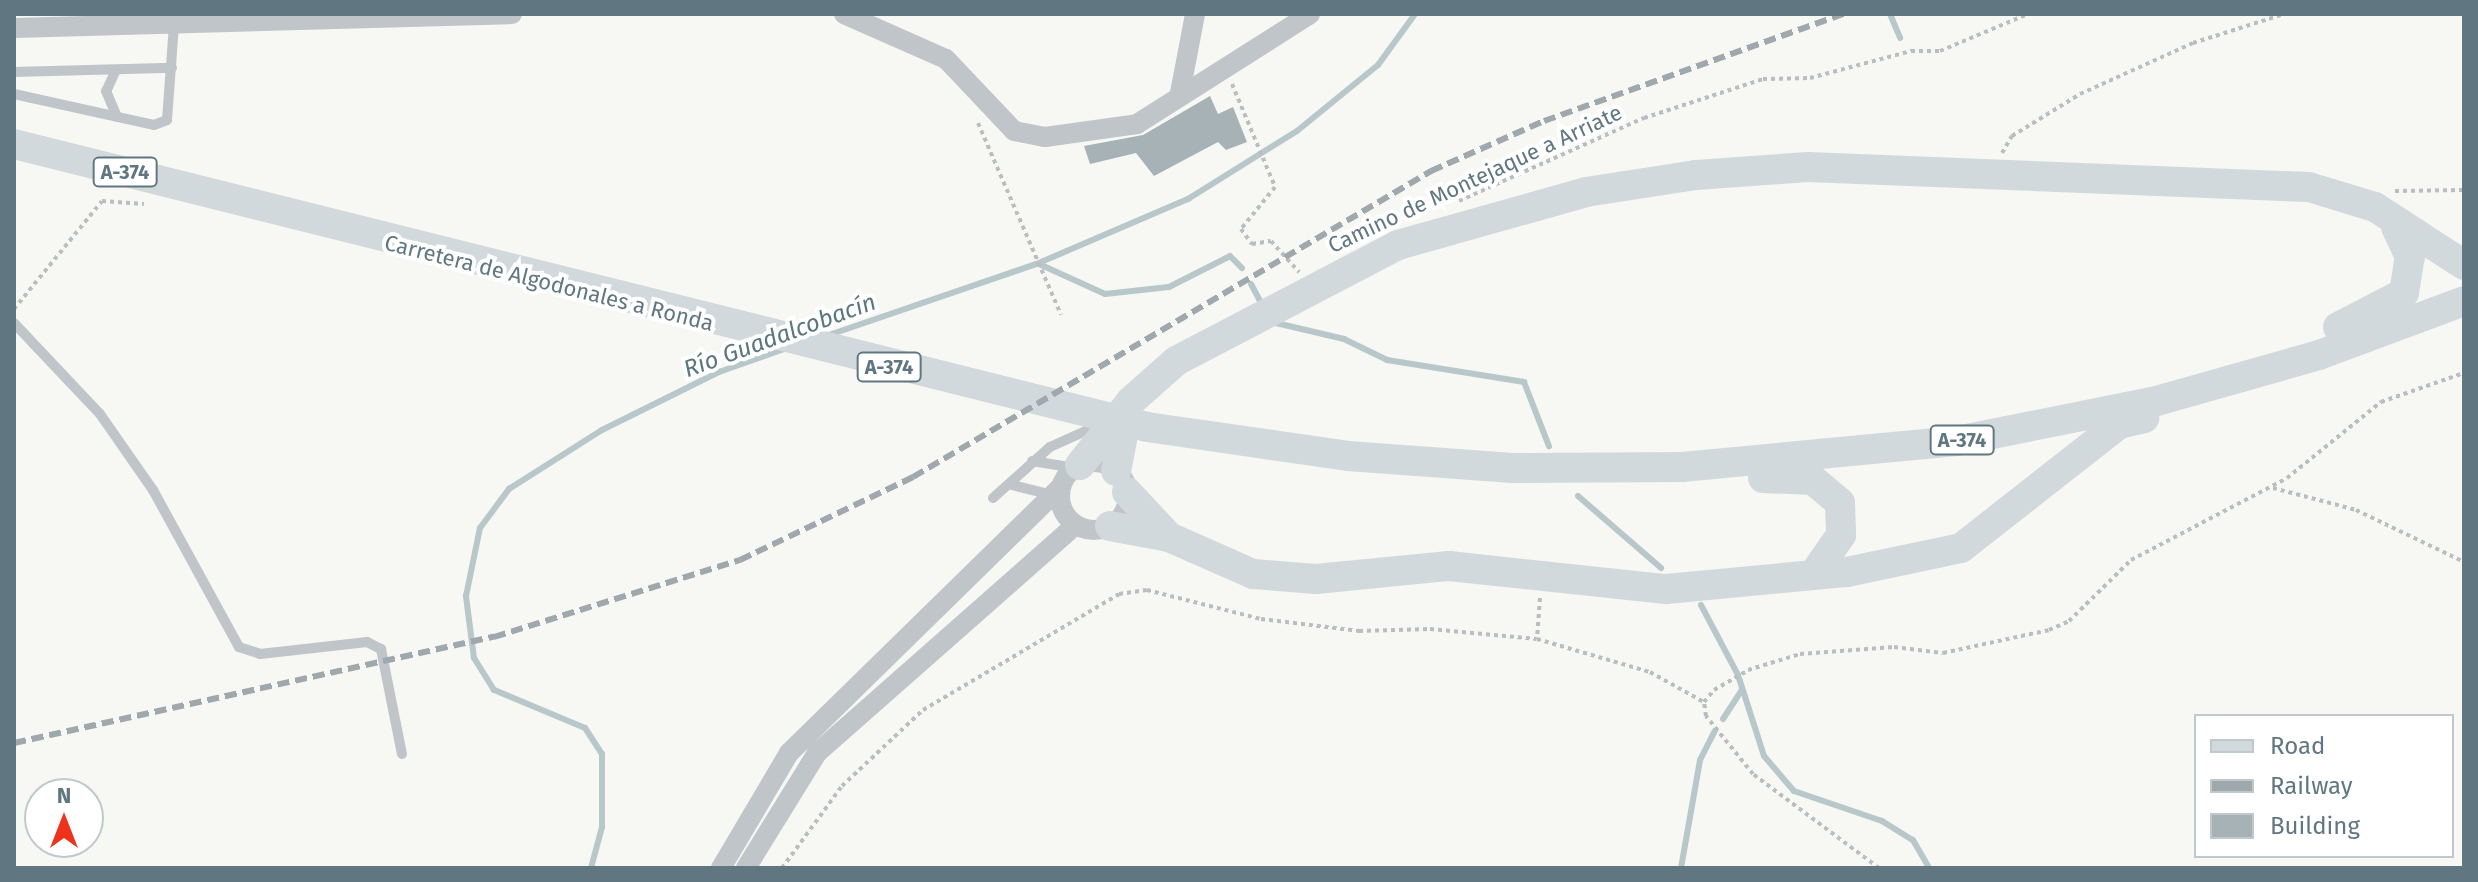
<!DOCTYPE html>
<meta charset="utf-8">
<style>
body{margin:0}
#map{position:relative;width:2478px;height:882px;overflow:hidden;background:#f7f7f3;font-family:"Fira Sans",sans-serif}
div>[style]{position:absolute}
.stream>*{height:6px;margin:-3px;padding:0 3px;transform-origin:3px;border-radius:3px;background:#b7c7ca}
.building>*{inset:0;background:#a6b2b6}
.path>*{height:4px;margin-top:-2px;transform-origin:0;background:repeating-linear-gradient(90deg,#b9bec0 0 4px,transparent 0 8px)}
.lane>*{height:10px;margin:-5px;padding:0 5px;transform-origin:5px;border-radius:5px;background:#bfc5c8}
.street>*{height:20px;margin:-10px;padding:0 10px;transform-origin:10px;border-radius:10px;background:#bfc5c8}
.street>.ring{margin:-10px;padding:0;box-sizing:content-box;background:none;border:20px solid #bfc5c8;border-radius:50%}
.primary>*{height:30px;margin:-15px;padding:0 15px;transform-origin:15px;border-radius:15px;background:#d2d9dc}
.rail>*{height:6px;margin-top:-3px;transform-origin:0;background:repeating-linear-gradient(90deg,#9ea8ad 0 12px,transparent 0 18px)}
span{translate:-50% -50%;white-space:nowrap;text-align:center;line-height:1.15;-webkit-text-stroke:8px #fff;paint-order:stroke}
.shield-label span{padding:2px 6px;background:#fff;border:2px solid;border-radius:6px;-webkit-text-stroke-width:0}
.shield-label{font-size:20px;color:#607781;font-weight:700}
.street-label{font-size:22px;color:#607781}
.water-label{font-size:24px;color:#5a777c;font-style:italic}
.frame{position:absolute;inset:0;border:16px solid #607781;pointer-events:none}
.legend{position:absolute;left:2194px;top:714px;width:260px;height:144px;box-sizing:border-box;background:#fff;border:2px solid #bfc9cd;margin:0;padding:10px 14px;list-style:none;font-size:24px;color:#607781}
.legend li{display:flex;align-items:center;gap:16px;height:40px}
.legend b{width:40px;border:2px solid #bfc9cd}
.north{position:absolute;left:24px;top:778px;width:80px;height:80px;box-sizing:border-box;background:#fff;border:2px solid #bfc9cd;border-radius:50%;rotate:0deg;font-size:22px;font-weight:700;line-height:32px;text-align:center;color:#607781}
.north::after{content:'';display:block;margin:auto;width:28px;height:36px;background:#f0321b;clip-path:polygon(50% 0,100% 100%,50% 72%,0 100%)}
</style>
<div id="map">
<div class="stream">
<div style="left:1890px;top:14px;width:26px;rotate:67deg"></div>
<div style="left:1039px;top:264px;width:72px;rotate:24.4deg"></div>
<div style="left:1105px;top:294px;width:64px;rotate:-6.2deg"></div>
<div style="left:1169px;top:287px;width:68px;rotate:-26.9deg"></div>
<div style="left:1230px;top:256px;width:17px;rotate:45deg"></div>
<div style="left:1251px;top:284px;width:19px;rotate:62deg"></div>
<div style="left:1276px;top:323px;width:70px;rotate:13.2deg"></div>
<div style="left:1344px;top:339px;width:48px;rotate:26deg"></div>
<div style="left:1387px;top:360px;width:139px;rotate:9.1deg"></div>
<div style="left:1524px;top:382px;width:69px;rotate:68.7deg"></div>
<div style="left:829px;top:335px;width:217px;rotate:-18.9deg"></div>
<div style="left:1034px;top:265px;width:168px;rotate:-23.2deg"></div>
<div style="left:1188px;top:199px;width:128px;rotate:-32deg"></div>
<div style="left:1297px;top:131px;width:104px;rotate:-39.2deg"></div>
<div style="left:1378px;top:65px;width:63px;rotate:-54deg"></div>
<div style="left:1578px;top:496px;width:110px;rotate:40.9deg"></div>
<div style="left:1701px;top:605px;width:79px;rotate:62.1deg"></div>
<div style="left:1738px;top:675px;width:85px;rotate:72.2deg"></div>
<div style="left:1764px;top:756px;width:46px;rotate:49.4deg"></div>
<div style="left:1794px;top:791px;width:93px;rotate:18.8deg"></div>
<div style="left:1882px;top:821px;width:36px;rotate:32deg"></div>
<div style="left:1913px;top:840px;width:32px;rotate:60deg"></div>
<div style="left:1723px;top:719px;width:35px;rotate:-57deg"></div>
<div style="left:591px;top:868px;width:42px;rotate:-75deg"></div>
<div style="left:602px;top:827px;width:73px;rotate:-90deg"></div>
<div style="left:602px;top:754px;width:31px;rotate:-123deg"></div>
<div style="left:585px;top:728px;width:99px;rotate:-157.3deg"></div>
<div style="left:494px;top:690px;width:38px;rotate:-122deg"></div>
<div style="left:474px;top:658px;width:63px;rotate:-97.4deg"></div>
<div style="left:466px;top:596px;width:69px;rotate:-78.4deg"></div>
<div style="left:480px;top:528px;width:49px;rotate:-53.4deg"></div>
<div style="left:509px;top:489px;width:110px;rotate:-32.4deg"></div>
<div style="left:602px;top:430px;width:131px;rotate:-26.4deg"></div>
<div style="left:719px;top:372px;width:69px;rotate:-19.5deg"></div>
<div style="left:1681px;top:868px;width:110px;rotate:-80deg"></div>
<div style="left:1700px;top:760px;width:33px;rotate:-63deg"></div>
</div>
<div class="building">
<div style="clip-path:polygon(1210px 96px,1218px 114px,1233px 107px,1247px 142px,1226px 150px,1218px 142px,1154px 176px,1136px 153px,1090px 164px,1084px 146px,1143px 135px)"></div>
</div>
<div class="path">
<div style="left:1232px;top:84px;width:112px;rotate:67.3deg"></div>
<div style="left:1275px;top:187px;width:54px;rotate:129deg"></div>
<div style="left:1241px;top:229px;width:19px;rotate:54deg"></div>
<div style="left:1252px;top:244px;width:19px;rotate:-9deg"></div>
<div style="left:1271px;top:241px;width:42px;rotate:47.9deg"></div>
<div style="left:978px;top:123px;width:209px;rotate:66.6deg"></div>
<div style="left:2002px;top:153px;width:20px;rotate:-60deg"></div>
<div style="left:2012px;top:136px;width:80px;rotate:-31.7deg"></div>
<div style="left:2080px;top:94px;width:124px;rotate:-24.3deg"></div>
<div style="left:2193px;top:43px;width:96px;rotate:-17.7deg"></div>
<div style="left:2395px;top:191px;width:69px;rotate:-0.8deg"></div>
<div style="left:1459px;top:201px;width:203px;rotate:-24.2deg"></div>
<div style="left:1644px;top:118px;width:125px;rotate:-18.1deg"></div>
<div style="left:1763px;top:79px;width:47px;rotate:-1.2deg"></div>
<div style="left:1810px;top:78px;width:105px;rotate:-15deg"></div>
<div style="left:1911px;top:51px;width:29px"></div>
<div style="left:1940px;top:51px;width:95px;rotate:-22.8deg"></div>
<div style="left:14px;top:309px;width:139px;rotate:-50.8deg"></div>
<div style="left:102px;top:201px;width:42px;rotate:4.1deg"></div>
<div style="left:2273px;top:488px;width:86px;rotate:14.8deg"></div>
<div style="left:2356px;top:510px;width:120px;rotate:25.7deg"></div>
<div style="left:1540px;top:598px;width:41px;rotate:94.2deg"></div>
<div style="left:1537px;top:639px;width:118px;rotate:16.3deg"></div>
<div style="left:1650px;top:672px;width:62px;rotate:29.1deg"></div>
<div style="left:782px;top:868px;width:102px;rotate:-53.8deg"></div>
<div style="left:842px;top:786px;width:111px;rotate:-43.2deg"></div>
<div style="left:923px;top:710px;width:228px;rotate:-30.6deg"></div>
<div style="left:1119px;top:594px;width:28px;rotate:-8deg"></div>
<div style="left:1147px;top:590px;width:118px;rotate:14.3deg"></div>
<div style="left:1261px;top:619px;width:99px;rotate:7deg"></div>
<div style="left:1359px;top:631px;width:71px;rotate:-1.6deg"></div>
<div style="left:1430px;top:629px;width:107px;rotate:5.3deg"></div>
<div style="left:1879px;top:868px;width:157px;rotate:-143.3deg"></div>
<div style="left:1753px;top:774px;width:75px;rotate:-129deg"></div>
<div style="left:1706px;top:716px;width:14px;rotate:-98deg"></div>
<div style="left:1704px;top:702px;width:16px;rotate:-50deg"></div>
<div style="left:1714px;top:690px;width:39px;rotate:-30deg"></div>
<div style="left:1748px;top:670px;width:54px;rotate:-17.1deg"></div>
<div style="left:1800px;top:654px;width:94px;rotate:-4.3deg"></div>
<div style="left:1894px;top:647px;width:49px;rotate:7deg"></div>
<div style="left:1943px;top:653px;width:108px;rotate:-12.2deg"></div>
<div style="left:2049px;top:630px;width:22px;rotate:-24deg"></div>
<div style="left:2069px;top:621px;width:87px;rotate:-44.5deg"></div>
<div style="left:2131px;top:560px;width:176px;rotate:-27.7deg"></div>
<div style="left:2287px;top:478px;width:121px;rotate:-39deg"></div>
<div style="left:2381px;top:402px;width:88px;rotate:-19.3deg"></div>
</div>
<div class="lane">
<div style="left:116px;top:70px;width:23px;rotate:115deg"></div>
<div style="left:106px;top:91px;width:28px;rotate:67deg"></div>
<div style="left:14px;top:72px;width:158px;rotate:-1.5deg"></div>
<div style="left:14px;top:94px;width:143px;rotate:12.5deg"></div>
<div style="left:154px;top:125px;width:14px;rotate:-21deg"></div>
<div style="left:167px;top:120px;width:95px;rotate:-85.8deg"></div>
<div style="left:14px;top:323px;width:125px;rotate:46.6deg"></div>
<div style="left:100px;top:414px;width:93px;rotate:55.1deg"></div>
<div style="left:153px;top:490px;width:179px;rotate:61.3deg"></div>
<div style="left:239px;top:647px;width:22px;rotate:18deg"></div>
<div style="left:260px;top:654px;width:108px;rotate:-6.4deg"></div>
<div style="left:367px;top:642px;width:16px;rotate:27deg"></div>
<div style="left:381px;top:649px;width:107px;rotate:78.7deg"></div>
<div style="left:1032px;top:461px;width:44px;rotate:9.2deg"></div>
<div style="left:1012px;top:485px;width:41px;rotate:14deg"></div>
<div style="left:993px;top:498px;width:76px;rotate:-41.8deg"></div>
<div style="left:1050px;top:447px;width:56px;rotate:-24.3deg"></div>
</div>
<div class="street">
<div style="left:844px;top:14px;width:111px;rotate:23.8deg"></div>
<div style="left:946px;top:59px;width:99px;rotate:46.6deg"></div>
<div style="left:1014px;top:131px;width:32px;rotate:11deg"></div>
<div style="left:1045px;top:137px;width:93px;rotate:-8deg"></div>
<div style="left:1137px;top:124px;width:205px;rotate:-32.4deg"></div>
<div style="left:14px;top:28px;width:498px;rotate:-1.6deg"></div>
<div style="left:1180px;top:93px;width:80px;rotate:-79.2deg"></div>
<div class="ring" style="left:1060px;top:462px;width:48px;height:48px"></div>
<div style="left:721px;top:868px;width:134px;rotate:-59.4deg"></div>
<div style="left:789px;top:753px;width:380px;rotate:-44.4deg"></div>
<div style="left:746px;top:868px;width:135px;rotate:-58.3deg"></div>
<div style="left:817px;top:753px;width:345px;rotate:-41.4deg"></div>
</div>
<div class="primary">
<div style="left:14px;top:144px;width:1168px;rotate:14.02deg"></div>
<div style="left:1147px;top:427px;width:203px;rotate:8.2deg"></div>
<div style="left:1348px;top:456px;width:165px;rotate:4.2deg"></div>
<div style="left:1513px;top:468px;width:169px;rotate:-0.3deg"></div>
<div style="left:1682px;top:467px;width:276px;rotate:-5.4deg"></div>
<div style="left:1957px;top:441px;width:200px;rotate:-11.3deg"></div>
<div style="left:2153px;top:402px;width:173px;rotate:-15.8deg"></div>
<div style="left:2319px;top:355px;width:155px;rotate:-20.4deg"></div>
<div style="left:2338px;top:327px;width:74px;rotate:-27.3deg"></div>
<div style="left:2404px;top:293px;width:36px;rotate:-81deg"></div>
<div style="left:2410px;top:257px;width:33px;rotate:-115deg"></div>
<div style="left:1080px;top:465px;width:82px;rotate:-51.4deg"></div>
<div style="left:1131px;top:401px;width:60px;rotate:-41.6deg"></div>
<div style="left:1176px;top:361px;width:250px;rotate:-27.6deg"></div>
<div style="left:1398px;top:245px;width:195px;rotate:-15.7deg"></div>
<div style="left:1586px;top:192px;width:111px;rotate:-8.8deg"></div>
<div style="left:1696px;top:175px;width:112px;rotate:-4.1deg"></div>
<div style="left:1808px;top:167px;width:501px;rotate:2.29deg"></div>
<div style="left:2309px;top:187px;width:69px;rotate:16.9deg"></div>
<div style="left:2375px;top:207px;width:106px;rotate:33.1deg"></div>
<div style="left:1116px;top:471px;width:62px;rotate:-78.9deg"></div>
<div style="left:1763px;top:478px;width:50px;rotate:2.3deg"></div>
<div style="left:1813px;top:480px;width:35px;rotate:40deg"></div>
<div style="left:1840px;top:503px;width:32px;rotate:88deg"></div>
<div style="left:1841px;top:535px;width:47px;rotate:124.7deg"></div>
<div style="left:1127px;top:492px;width:62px;rotate:47deg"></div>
<div style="left:1110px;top:526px;width:60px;rotate:10.6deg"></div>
<div style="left:1169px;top:537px;width:92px;rotate:23.8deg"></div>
<div style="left:1253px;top:574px;width:63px;rotate:4.5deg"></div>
<div style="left:1316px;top:579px;width:134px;rotate:-5.6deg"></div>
<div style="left:1449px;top:566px;width:218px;rotate:6.1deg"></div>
<div style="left:1666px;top:589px;width:182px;rotate:-5.4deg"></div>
<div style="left:1847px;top:572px;width:116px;rotate:-11.9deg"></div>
<div style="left:1961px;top:548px;width:201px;rotate:-38.1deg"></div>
<div style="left:2119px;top:424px;width:26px;rotate:-13deg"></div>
</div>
<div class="rail">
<div style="left:14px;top:743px;width:492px;rotate:-12.5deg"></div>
<div style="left:494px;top:637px;width:258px;rotate:-17.4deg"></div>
<div style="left:740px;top:560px;width:192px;rotate:-25.6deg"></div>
<div style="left:913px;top:477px;width:602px;rotate:-30.57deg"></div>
<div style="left:1431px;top:171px;width:124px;rotate:-23.9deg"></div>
<div style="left:1544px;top:121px;width:318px;rotate:-19.7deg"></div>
</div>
<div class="shield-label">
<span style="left:125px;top:172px">A-374</span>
<span style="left:889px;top:367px">A-374</span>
<span style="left:1962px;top:440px">A-374</span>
</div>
<div class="street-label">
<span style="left:1475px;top:179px;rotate:-25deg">Camino de Montejaque a Arriate</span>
<span style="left:549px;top:283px;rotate:14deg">Carretera de Algodonales a Ronda</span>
</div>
<div class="water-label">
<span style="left:780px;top:336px;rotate:-20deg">Río Guadalcobacín</span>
</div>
<div class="frame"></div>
<ul class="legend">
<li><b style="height:10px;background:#d2d9dc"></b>Road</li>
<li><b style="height:10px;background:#9ea8ad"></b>Railway</li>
<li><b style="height:22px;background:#a6b2b6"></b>Building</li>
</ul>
<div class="north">N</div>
</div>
